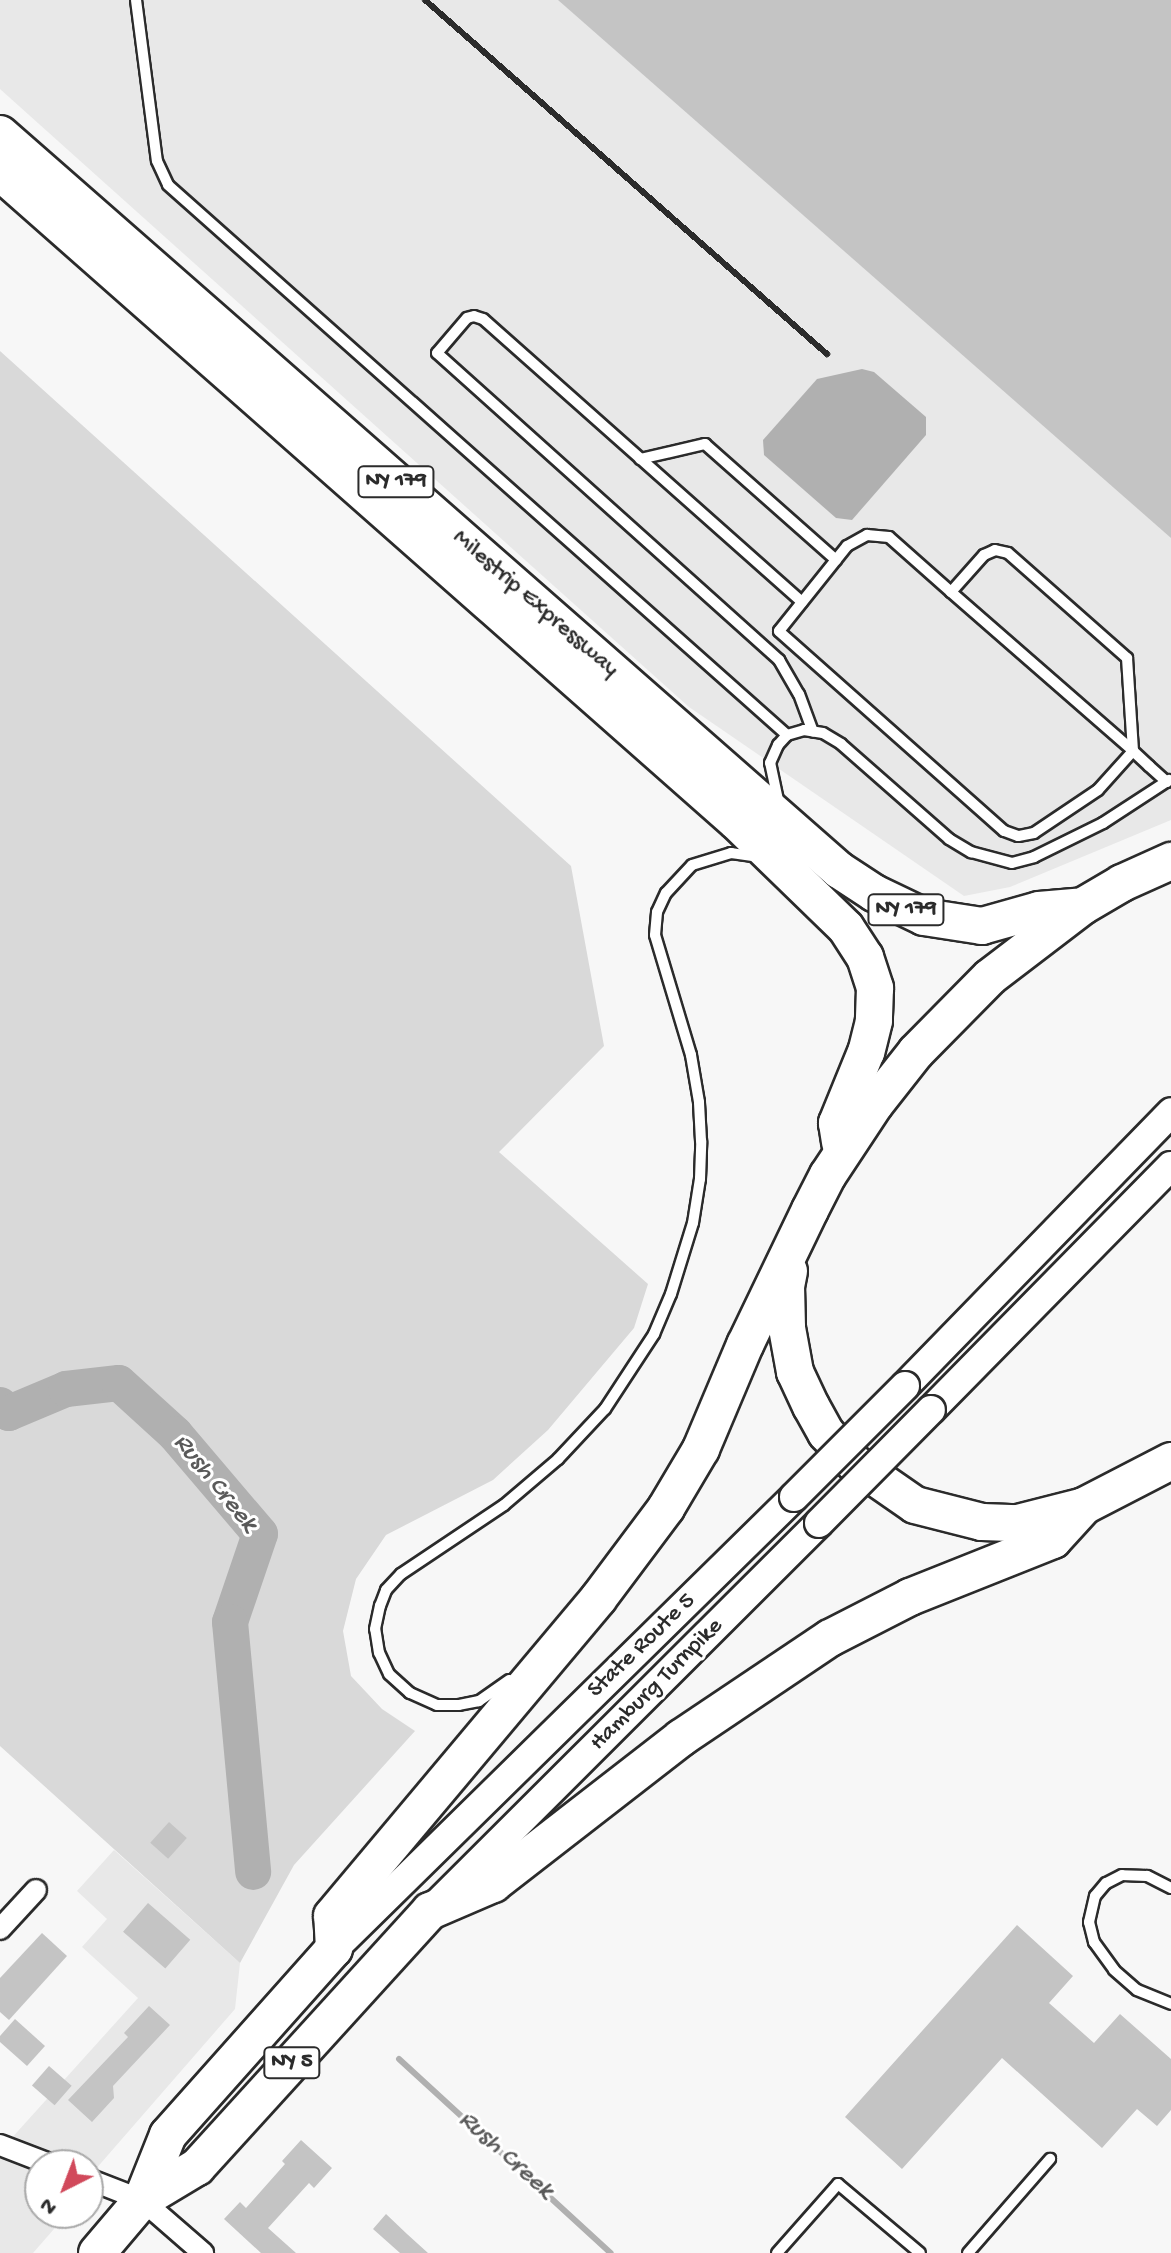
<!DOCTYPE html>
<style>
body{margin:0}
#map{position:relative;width:1171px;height:2253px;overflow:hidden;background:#f7f7f7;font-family:"Gochi Hand",sans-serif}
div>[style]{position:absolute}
.built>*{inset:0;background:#e8e8e8}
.green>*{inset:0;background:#d9d9d9}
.water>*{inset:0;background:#b0b0b0}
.stream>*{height:6px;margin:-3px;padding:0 3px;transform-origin:3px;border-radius:3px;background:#b0b0b0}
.river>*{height:36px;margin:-18px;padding:0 18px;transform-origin:18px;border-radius:18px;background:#b0b0b0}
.building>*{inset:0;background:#c4c4c4;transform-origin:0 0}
.roads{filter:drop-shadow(2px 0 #2b2b2b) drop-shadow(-2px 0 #2b2b2b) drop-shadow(0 2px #2b2b2b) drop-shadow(0 -2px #2b2b2b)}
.lane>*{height:10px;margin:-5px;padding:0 5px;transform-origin:5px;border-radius:5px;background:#fff}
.street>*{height:20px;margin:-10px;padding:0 10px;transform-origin:10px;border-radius:10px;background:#fff}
.secondary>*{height:28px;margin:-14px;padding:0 14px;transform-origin:14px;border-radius:14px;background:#fff}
.highway>*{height:36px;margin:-18px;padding:0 18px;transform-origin:18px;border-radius:18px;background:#fff}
.rail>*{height:6px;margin:-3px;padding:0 3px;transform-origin:3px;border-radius:3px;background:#2b2b2b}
.bridges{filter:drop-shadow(2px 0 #2b2b2b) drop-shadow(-2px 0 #2b2b2b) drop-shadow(0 2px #2b2b2b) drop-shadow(0 -2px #2b2b2b)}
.secondary-bridge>*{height:28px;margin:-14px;padding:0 14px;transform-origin:14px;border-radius:14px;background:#fff}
span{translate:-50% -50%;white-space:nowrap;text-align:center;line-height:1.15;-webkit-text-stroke:6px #fff;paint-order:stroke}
.shield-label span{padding:2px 6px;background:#fff;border:2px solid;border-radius:6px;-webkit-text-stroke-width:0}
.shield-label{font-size:22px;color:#2b2b2b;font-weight:700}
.street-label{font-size:24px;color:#2b2b2b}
.water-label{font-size:26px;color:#5a5a5a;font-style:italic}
.north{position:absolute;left:24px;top:2149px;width:80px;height:80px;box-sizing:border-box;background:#fff;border:2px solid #aaa;border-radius:50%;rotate:222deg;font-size:22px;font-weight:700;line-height:32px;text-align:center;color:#2b2b2b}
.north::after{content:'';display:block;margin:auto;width:28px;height:36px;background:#d1495b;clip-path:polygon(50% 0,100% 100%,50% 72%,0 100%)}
</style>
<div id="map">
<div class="built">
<div style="clip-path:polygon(0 0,1171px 0,1171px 820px,1010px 887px,964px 896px,689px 707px,0 89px)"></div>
<div style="clip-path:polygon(114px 1850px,240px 1963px,235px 2009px,88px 2178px,88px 2165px,40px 2165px,40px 2213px,68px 2213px,33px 2253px,0 2253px,0 2151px,138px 1998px,82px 1947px,107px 1919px,77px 1891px)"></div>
</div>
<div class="green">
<div style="clip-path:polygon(0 351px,571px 866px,604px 1046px,499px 1152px,648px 1284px,634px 1328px,548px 1430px,493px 1480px,386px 1535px,356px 1579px,343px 1631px,351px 1676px,382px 1709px,415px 1731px,294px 1865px,240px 1963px,0 1746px)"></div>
</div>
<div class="water">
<div style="clip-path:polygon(862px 369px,874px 372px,926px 417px,926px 435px,852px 520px,836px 518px,764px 455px,763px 440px,817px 379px)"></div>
</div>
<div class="stream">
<div style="left:399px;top:2059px;width:287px;rotate:42.5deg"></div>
</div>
<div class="river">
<div style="left:0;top:1405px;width:12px;rotate:42deg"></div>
<div style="left:9px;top:1413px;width:62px;rotate:-22.8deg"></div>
<div style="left:66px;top:1389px;width:53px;rotate:-6.5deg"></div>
<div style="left:119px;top:1383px;width:76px;rotate:42.3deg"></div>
<div style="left:175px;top:1434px;width:131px;rotate:49.6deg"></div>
<div style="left:260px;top:1534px;width:93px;rotate:108.8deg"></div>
<div style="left:230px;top:1622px;width:251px;rotate:84.7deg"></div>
</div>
<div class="building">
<div style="clip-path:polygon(558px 0,1171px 0,1171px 538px)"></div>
<div style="left:169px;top:1822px;width:24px;height:28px;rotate:42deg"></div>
<div style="left:148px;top:1903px;width:56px;height:38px;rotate:41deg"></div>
<div style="clip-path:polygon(1017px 1925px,1073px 1976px,1049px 2003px,1094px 2043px,1120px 2014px,1171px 2059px,1171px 2110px,1157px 2126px,1137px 2109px,1102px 2148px,1002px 2058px,902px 2169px,845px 2117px)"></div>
<div style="clip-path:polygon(42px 1933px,67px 1956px,9px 2020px,0 2012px,0 1978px)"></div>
<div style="clip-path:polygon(149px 2006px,170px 2025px,113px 2086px,114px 2098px,92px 2122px,68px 2100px,128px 2037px,124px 2033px)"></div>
<div style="clip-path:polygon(15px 2019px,45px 2046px,27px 2066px,0 2042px,0 2036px)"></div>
<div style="left:49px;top:2066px;width:30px;height:26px;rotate:41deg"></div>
<div style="clip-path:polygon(301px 2140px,332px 2168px,314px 2188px,309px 2183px,268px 2228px,296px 2253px,261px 2253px,224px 2219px,240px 2202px,246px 2208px,285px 2164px,282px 2161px)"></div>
<div style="clip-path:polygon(386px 2214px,407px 2234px,428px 2253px,400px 2253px,373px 2229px)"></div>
</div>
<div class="roads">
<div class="lane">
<div style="left:136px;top:0;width:162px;rotate:82.6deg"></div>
<div style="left:157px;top:161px;width:26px;rotate:65deg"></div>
<div style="left:168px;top:185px;width:828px;rotate:41.62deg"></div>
<div style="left:640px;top:459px;width:67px;rotate:-13deg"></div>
<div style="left:705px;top:444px;width:175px;rotate:41.5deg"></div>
<div style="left:951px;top:592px;width:50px;rotate:-48.3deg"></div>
<div style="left:984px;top:555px;width:12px;rotate:-24deg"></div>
<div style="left:995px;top:550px;width:13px;rotate:13deg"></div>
<div style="left:1008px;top:553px;width:159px;rotate:41.4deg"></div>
<div style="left:1127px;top:658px;width:93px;rotate:86.3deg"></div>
<div style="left:1133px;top:751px;width:52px;rotate:131.9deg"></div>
<div style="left:1098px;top:790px;width:77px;rotate:146.1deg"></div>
<div style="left:1034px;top:833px;width:16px;rotate:169deg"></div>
<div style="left:1018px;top:836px;width:15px;rotate:-160deg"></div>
<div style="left:1004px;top:831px;width:301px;rotate:-138.4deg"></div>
<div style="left:779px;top:631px;width:109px;rotate:-51.3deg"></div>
<div style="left:847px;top:546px;width:23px;rotate:-29deg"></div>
<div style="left:867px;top:535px;width:22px;rotate:5deg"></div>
<div style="left:889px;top:537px;width:83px;rotate:41.6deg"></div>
<div style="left:951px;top:592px;width:242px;rotate:41.1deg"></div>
<div style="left:1133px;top:751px;width:22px;rotate:43deg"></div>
<div style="left:1149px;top:766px;width:24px;rotate:42deg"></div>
<div style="left:802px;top:602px;width:426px;rotate:-138.4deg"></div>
<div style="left:483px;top:319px;width:9px;rotate:-162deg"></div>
<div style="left:474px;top:316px;width:7px;rotate:164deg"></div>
<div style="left:467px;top:318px;width:46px;rotate:130.6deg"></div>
<div style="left:437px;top:353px;width:460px;rotate:41.9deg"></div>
<div style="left:779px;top:660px;width:39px;rotate:60deg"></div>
<div style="left:799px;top:694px;width:40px;rotate:69.8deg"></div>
<div style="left:778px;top:800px;width:38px;rotate:-102deg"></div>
<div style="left:770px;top:763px;width:20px;rotate:-66deg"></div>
<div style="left:778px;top:745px;width:13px;rotate:-48deg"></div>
<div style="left:787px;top:735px;width:18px;rotate:-16deg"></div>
<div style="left:804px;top:730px;width:19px;rotate:9deg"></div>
<div style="left:823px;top:733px;width:21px;rotate:31deg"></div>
<div style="left:841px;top:744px;width:144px;rotate:41.3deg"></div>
<div style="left:949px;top:839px;width:26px;rotate:31deg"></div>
<div style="left:971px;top:852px;width:42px;rotate:15deg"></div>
<div style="left:1012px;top:863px;width:23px;rotate:-15deg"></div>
<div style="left:1034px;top:857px;width:77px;rotate:-26.2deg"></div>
<div style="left:1103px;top:823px;width:79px;rotate:-33.1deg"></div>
<div style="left:509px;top:1680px;width:37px;rotate:145deg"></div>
<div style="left:479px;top:1701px;width:20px;rotate:169deg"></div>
<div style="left:459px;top:1705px;width:22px;rotate:180deg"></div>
<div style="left:437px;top:1705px;width:30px;rotate:-156deg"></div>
<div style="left:410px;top:1693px;width:28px;rotate:-138deg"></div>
<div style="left:389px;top:1674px;width:23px;rotate:-115deg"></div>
<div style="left:379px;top:1653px;width:24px;rotate:-99deg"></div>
<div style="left:375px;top:1629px;width:24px;rotate:-78deg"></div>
<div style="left:380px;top:1606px;width:17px;rotate:-69deg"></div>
<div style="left:386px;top:1590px;width:22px;rotate:-47deg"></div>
<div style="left:401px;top:1574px;width:124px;rotate:-33.8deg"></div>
<div style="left:504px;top:1505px;width:71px;rotate:-40.4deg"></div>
<div style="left:558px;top:1459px;width:69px;rotate:-46.8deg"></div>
<div style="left:605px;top:1409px;width:90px;rotate:-56.8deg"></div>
<div style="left:654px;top:1334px;width:43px;rotate:-67deg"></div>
<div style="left:671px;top:1294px;width:74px;rotate:-72.8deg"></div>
<div style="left:693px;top:1223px;width:45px;rotate:-81deg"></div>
<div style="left:700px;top:1179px;width:38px;rotate:-88deg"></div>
<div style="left:701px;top:1141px;width:39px;rotate:-93deg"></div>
<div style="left:699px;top:1102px;width:48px;rotate:-99.7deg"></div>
<div style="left:691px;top:1055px;width:125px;rotate:-106.7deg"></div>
<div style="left:655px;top:935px;width:23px;rotate:-85deg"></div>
<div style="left:657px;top:912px;width:21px;rotate:-65deg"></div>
<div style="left:666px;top:893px;width:38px;rotate:-47deg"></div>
<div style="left:692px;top:865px;width:41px;rotate:-17.1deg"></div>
<div style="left:731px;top:853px;width:27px;rotate:8deg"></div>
<div style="left:1171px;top:1888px;width:27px;rotate:-153deg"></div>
<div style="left:1147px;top:1876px;width:25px;rotate:-178deg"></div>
<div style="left:1122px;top:1875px;width:18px;rotate:153deg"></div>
<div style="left:1106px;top:1883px;width:17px;rotate:130deg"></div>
<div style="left:1095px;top:1896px;width:27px;rotate:103deg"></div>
<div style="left:1089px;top:1922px;width:21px;rotate:76deg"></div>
<div style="left:1094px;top:1942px;width:34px;rotate:54deg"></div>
<div style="left:1114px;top:1970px;width:30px;rotate:41deg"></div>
<div style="left:1137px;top:1990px;width:37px;rotate:22deg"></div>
<div style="left:777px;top:2253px;width:92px;rotate:-48.5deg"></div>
<div style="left:838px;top:2184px;width:107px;rotate:40.1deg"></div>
<div style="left:968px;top:2253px;width:125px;rotate:-48.9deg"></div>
</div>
<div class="street">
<div style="left:0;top:1929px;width:53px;rotate:-47.3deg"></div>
<div style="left:0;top:2145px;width:56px;rotate:21deg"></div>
<div style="left:88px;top:2179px;width:58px;rotate:21.3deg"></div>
<div style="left:142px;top:2200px;width:81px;rotate:41deg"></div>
</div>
<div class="secondary">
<div style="left:905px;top:1386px;width:382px;rotate:-45.8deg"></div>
<div style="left:931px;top:1410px;width:342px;rotate:-45.5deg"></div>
<div style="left:439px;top:1902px;width:537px;rotate:-44.92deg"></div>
<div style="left:334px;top:1949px;width:645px;rotate:-44.5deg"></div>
</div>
<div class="highway">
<div style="left:0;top:134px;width:1116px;rotate:41.26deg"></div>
<div style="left:839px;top:870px;width:42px;rotate:33.3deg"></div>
<div style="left:874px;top:893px;width:55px;rotate:25.6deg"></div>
<div style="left:924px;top:917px;width:59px;rotate:8.8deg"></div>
<div style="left:982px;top:926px;width:59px;rotate:-15.7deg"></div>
<div style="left:1039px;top:910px;width:38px;rotate:-5deg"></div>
<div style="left:0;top:172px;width:981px;rotate:41.41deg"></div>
<div style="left:736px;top:821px;width:153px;rotate:44.2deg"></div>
<div style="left:846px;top:928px;width:35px;rotate:57deg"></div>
<div style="left:865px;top:957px;width:33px;rotate:72deg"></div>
<div style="left:875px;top:988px;width:33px;rotate:92deg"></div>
<div style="left:874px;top:1021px;width:32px;rotate:104deg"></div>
<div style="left:866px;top:1052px;width:77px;rotate:112.2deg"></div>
<div style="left:837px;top:1123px;width:20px;rotate:81deg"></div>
<div style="left:789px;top:1271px;width:15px;rotate:101deg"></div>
<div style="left:786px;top:1286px;width:42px;rotate:88.6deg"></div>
<div style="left:787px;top:1328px;width:45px;rotate:79.7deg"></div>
<div style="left:795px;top:1372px;width:38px;rotate:65deg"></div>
<div style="left:811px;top:1406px;width:31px;rotate:61deg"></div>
<div style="left:826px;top:1433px;width:40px;rotate:47deg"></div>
<div style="left:853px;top:1462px;width:75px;rotate:34.7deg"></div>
<div style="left:915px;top:1505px;width:69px;rotate:14.2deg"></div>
<div style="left:982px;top:1522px;width:36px;rotate:2deg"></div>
<div style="left:1018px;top:1523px;width:68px;rotate:-14.4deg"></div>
<div style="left:1084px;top:1506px;width:98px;rotate:-27.3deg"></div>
<div style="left:142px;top:2200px;width:70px;rotate:-68.2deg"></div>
<div style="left:168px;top:2135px;width:249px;rotate:-48.3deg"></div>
<div style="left:334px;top:1949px;width:33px;rotate:-93deg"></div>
<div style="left:332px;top:1916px;width:414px;rotate:-50deg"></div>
<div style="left:598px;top:1599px;width:114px;rotate:-53.2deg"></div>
<div style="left:666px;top:1508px;width:69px;rotate:-59.3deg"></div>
<div style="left:701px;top:1449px;width:113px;rotate:-67.1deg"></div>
<div style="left:745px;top:1345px;width:150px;rotate:-64.3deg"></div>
<div style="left:810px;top:1210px;width:39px;rotate:-63deg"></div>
<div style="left:828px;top:1175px;width:85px;rotate:-56.5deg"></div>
<div style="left:875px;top:1104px;width:66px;rotate:-51.7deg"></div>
<div style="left:916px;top:1052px;width:105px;rotate:-45.4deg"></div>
<div style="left:990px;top:977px;width:117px;rotate:-37.4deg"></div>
<div style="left:1083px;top:906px;width:45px;rotate:-30.5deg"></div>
<div style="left:1122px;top:883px;width:54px;rotate:-24.2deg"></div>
<div style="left:97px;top:2253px;width:70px;rotate:-49.7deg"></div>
<div style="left:142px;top:2200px;width:64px;rotate:-31deg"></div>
<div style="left:197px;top:2167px;width:346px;rotate:-47.7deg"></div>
<div style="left:430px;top:1911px;width:69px;rotate:-23.2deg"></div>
<div style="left:493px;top:1884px;width:238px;rotate:-37.8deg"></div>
<div style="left:681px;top:1738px;width:179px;rotate:-33.9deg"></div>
<div style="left:830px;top:1638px;width:90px;rotate:-27.1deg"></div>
<div style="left:910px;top:1597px;width:154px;rotate:-21.7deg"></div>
<div style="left:1053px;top:1540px;width:46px;rotate:-47.6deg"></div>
</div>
</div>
<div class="rail">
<div style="left:425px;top:0;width:536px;rotate:41.37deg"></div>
</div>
<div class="bridges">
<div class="secondary-bridge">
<div style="left:794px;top:1497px;width:157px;rotate:-45deg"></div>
<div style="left:819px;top:1523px;width:159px;rotate:-45.3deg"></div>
</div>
</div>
<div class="shield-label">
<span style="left:396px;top:482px">NY 179</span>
<span style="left:906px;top:910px">NY 179</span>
<span style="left:292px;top:2063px">NY 5</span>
</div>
<div class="street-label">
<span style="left:535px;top:604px;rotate:41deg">Milestrip Expressway</span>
<span style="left:642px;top:1646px;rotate:-44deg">State Route 5</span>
<span style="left:657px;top:1685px;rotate:-45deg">Hamburg Turnpike</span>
</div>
<div class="water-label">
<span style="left:214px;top:1484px;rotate:51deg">Rush Creek</span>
<span style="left:505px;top:2156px;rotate:42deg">Rush Creek</span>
</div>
<div class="north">N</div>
</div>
